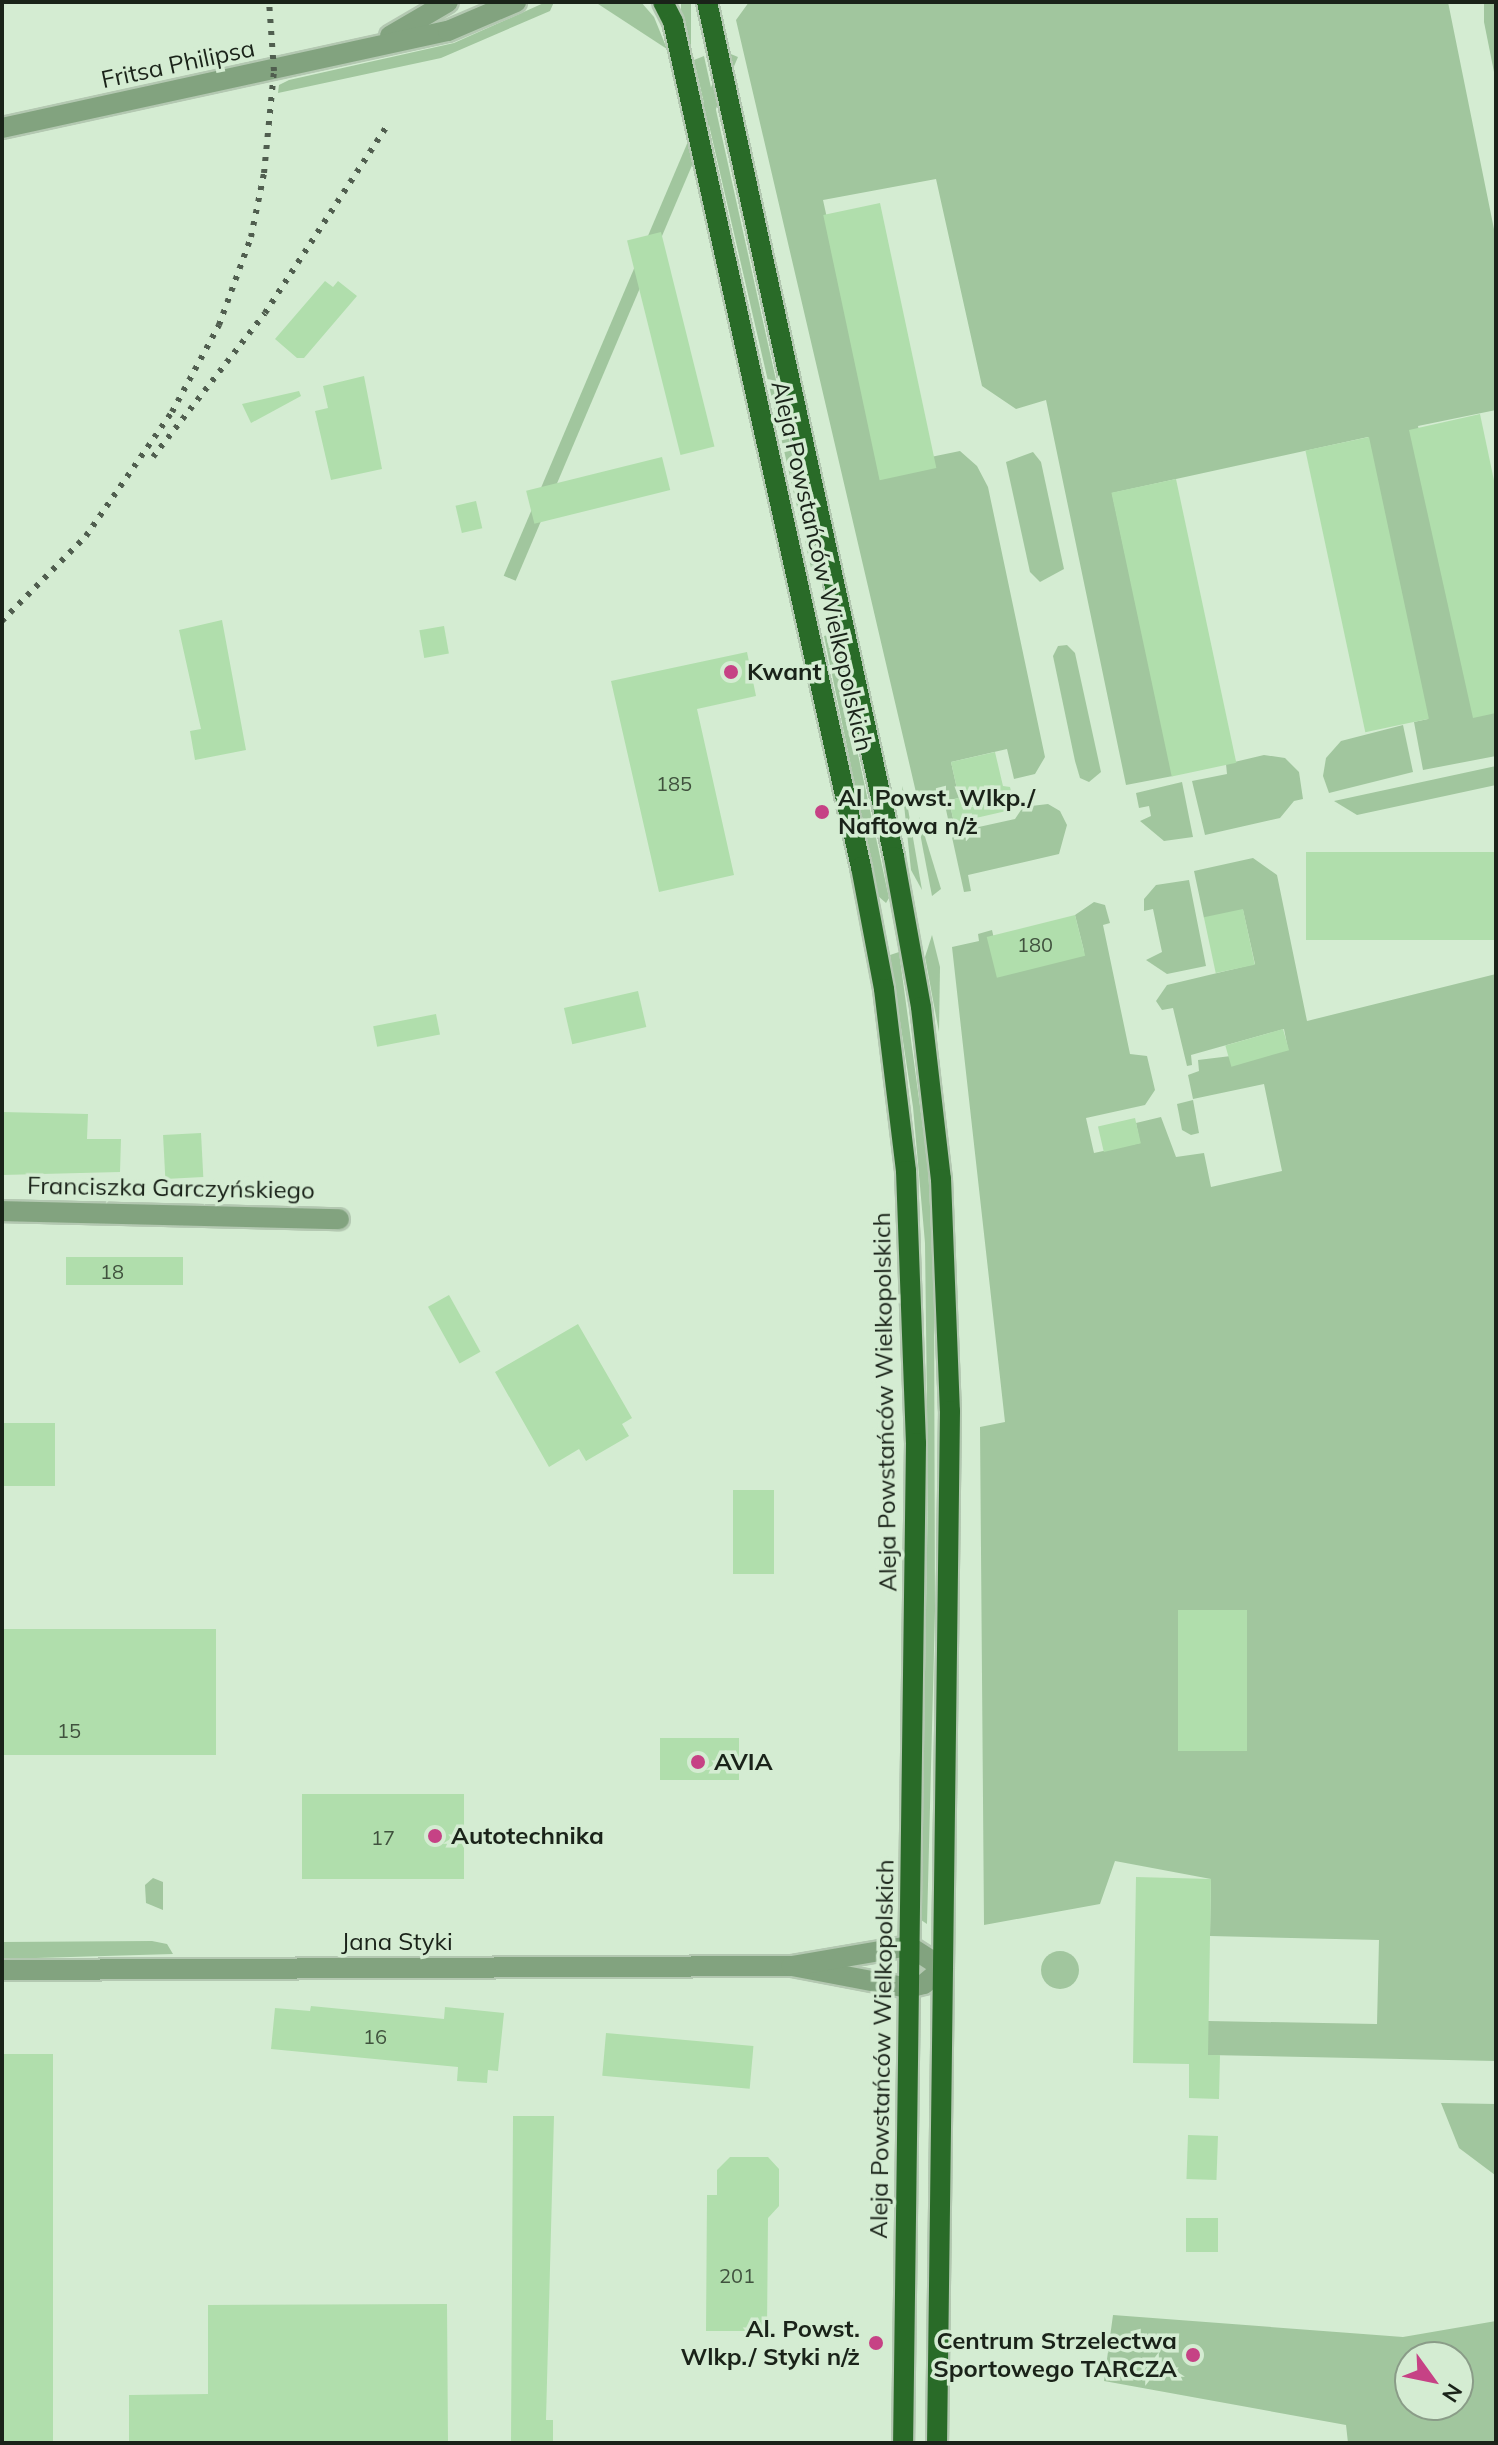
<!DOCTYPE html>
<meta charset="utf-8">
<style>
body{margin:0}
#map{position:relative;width:1498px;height:2445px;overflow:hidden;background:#d4ecd2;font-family:Mulish,sans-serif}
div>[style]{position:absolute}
.green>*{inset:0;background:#a1c69e;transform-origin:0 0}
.round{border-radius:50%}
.building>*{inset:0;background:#b0deac;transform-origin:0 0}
.roads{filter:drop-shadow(2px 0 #b3c8b1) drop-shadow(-2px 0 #b3c8b1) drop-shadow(0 2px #b3c8b1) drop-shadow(0 -2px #b3c8b1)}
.minor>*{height:20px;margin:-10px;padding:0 10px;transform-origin:10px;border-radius:10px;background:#82a37f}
.major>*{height:20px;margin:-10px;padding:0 10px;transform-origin:10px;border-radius:10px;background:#296b28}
.rail>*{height:6px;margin-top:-3px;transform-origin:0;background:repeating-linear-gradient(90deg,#505e4f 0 4px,transparent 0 12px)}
.dots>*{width:22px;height:22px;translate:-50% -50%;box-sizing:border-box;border:4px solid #d4ecd2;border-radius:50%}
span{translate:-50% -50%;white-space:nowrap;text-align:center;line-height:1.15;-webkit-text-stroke:7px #d4ecd2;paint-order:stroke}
.number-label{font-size:20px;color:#40523e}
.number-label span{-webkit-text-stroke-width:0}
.street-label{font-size:24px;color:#1a2319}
.poi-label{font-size:24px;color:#1a2319;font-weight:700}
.left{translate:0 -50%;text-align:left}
.right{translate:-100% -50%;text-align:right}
.frame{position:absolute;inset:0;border:4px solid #1a2319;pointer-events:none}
.north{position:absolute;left:1394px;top:2341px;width:80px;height:80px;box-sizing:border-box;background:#d4ecd2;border:2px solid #8a9c88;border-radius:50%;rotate:123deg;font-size:22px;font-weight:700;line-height:32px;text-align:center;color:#1a2319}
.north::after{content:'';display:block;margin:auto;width:28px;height:36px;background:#c64285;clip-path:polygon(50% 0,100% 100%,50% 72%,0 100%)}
</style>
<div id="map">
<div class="green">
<div style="clip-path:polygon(546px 2px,554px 2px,550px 11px,441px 58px,278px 93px,279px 85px,289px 80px,454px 43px)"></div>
<div style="clip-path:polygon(595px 2px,641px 2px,654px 17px,667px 49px)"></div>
<div style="left:681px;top:2px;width:10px;height:45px"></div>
<div style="clip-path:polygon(749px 2px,1448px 2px,1496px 239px,1496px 410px,1418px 426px,1476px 710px,1496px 705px,1496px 756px,1423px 770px,1414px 722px,1428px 719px,1368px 437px,1112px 493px,1173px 776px,1126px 785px,1046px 400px,1016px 409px,982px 386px,936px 179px,823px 200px,882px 467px,960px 451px,977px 466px,988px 487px,1045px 757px,1035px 774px,1014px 779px,1007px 749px,951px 762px,959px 798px,949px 800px,956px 832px,1015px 819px,1023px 807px,1048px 804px,1060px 811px,1067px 825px,1059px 854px,968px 875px,971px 891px,964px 892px,943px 796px,918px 801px,736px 20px)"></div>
<div style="clip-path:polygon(1484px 2px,1496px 2px,1496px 82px,1484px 22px)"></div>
<div style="left:726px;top:52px;width:13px;height:569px;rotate:23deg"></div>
<div style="clip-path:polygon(704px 56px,818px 569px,812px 572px,694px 60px)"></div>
<div style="clip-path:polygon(1033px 452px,1041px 462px,1064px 569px,1040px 582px,1030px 572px,1006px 462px)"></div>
<div style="clip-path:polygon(832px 634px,889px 898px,886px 903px,878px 896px,824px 636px)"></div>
<div style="clip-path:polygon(1067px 645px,1075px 653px,1101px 772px,1089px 782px,1080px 778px,1075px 761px,1053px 656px,1058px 646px)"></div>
<div style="clip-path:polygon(1403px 725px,1413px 772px,1329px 793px,1323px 776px,1326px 758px,1341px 741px)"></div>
<div style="clip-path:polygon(1264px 755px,1285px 758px,1299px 772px,1303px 799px,1294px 801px,1280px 818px,1205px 835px,1192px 781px,1227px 774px,1226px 764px)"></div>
<div style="clip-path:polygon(1496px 766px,1496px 785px,1357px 815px,1334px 801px)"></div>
<div style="clip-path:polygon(1182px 782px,1193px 837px,1164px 841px,1140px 821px,1151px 816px,1149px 806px,1139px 808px,1136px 793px)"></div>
<div style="clip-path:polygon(902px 786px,907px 803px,922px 890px,911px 870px)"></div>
<div style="clip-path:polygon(919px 817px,941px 889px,932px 896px,919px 828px)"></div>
<div style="clip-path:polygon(1253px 858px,1277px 875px,1307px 1021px,1496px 974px,1496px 2061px,1208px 2055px,1208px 2021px,1377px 2024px,1379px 1940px,1210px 1936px,1211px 1879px,1115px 1861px,1100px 1904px,984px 1925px,980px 1427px,1005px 1422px,952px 947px,979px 941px,978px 934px,992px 930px,1001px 970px,1084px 951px,1075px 915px,1094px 902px,1105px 905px,1110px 923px,1103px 925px,1130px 1054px,1147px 1056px,1155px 1090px,1145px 1105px,1086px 1118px,1094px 1153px,1140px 1143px,1136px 1123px,1161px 1117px,1176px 1157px,1204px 1153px,1211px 1187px,1282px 1171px,1264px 1084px,1193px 1099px,1188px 1075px,1199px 1071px,1198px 1060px,1288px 1049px,1284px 1029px,1191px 1055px,1192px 1065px,1187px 1066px,1173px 1008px,1162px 1010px,1156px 1001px,1167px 985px,1255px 964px,1243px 910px,1204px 918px,1194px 871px)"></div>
<div style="clip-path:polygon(1189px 880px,1206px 966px,1167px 974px,1146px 960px,1162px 952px,1153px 909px,1144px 911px,1144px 899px,1156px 885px)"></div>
<div style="clip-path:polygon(932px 935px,940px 967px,939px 1032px,925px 957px)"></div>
<div style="clip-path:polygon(899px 952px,928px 1165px,934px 1290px,935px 1611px,927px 1924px,921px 1920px,928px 1487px,925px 1243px,913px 1107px,890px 955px)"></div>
<div style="clip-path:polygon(1193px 1100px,1199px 1133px,1191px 1135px,1182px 1130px,1177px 1104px)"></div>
<div style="clip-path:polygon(153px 1878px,163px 1882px,163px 1910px,146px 1903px,145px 1885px)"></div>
<div style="clip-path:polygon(152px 1941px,167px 1944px,173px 1954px,2px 1959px,2px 1942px)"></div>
<div class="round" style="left:1041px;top:1951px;width:38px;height:38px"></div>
<div style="clip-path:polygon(1441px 2103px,1496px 2104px,1496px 2209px,1495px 2175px,1459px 2148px)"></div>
<div style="clip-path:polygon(evenodd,1113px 2315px,1403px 2337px,1496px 2321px,1496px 2443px,1348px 2443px,1346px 2425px,1104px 2381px,1113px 2315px,1410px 2357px,1458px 2357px,1458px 2405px,1410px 2405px,1410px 2357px)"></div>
</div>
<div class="building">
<div style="left:880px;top:203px;width:271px;height:58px;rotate:78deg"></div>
<div style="left:661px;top:232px;width:221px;height:35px;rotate:76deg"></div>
<div style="clip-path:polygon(325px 281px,333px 287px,338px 281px,357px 296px,304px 358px,297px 358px,275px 339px)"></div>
<div style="clip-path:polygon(364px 376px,382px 469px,331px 480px,315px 411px,328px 408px,323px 386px)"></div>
<div style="clip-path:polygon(299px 391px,301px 396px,251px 423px,242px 404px)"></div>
<div style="clip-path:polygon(1480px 414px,1496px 490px,1496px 713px,1473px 718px,1409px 430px)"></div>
<div style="left:1369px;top:437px;width:288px;height:65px;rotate:78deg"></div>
<div style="left:662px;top:457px;width:34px;height:140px;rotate:76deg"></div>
<div style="left:1176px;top:479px;width:290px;height:66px;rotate:78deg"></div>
<div style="left:476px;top:501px;width:28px;height:21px;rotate:77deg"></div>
<div style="clip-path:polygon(222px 620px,246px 750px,195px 760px,190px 731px,201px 729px,179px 630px)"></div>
<div style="left:444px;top:626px;width:28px;height:25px;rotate:80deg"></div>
<div style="clip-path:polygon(747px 652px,756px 696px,697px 709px,734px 875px,659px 892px,611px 681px)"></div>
<div style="clip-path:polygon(995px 752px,1003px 786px,1010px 787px,1015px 809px,954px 823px,949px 800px,959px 798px,951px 762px)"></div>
<div style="left:1496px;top:852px;width:88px;height:190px;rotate:90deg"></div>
<div style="left:1243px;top:909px;width:57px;height:40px;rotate:78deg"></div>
<div style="left:1075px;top:915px;width:42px;height:91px;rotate:76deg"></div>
<div style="left:638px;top:991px;width:37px;height:76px;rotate:77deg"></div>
<div style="left:436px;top:1014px;width:21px;height:64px;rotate:79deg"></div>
<div style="left:1283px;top:1029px;width:22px;height:60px;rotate:74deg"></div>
<div style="clip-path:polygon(2px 1112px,88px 1114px,87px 1139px,121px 1139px,120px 1172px,2px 1175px)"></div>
<div style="left:1135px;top:1118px;width:26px;height:38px;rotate:77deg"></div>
<div style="left:201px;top:1133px;width:44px;height:38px;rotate:87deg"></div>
<div style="left:66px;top:1257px;width:117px;height:28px"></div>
<div style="left:449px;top:1295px;width:65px;height:24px;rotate:61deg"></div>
<div style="clip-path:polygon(578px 1324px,632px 1418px,622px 1424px,629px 1436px,586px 1461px,579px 1449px,549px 1467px,495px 1372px)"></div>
<div style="left:55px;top:1423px;width:63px;height:53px;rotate:90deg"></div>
<div style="left:733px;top:1490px;width:41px;height:84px"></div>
<div style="left:1178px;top:1610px;width:69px;height:141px"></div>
<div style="left:216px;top:1629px;width:126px;height:214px;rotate:90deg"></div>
<div style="left:660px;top:1738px;width:79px;height:42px"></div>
<div style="left:464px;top:1794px;width:85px;height:162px;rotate:90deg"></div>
<div style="clip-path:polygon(1136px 1877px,1211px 1879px,1208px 2055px,1220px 2055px,1219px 2099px,1189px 2098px,1189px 2064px,1133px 2063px)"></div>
<div style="clip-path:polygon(311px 2006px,444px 2019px,445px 2007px,504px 2013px,498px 2071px,488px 2070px,487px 2083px,457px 2081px,458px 2067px,271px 2049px,275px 2008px,310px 2011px)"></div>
<div style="left:606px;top:2033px;width:148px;height:43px;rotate:5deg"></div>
<div style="left:2px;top:2054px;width:51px;height:389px"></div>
<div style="clip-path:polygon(513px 2116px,554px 2116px,546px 2420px,553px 2420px,553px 2443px,511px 2443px)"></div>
<div style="left:1188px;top:2135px;width:30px;height:44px;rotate:2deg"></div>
<div style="clip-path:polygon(730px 2157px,768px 2157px,779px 2169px,779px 2206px,768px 2218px,767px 2331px,706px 2331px,707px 2195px,717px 2195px,717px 2170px)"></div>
<div style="left:1186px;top:2218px;width:32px;height:34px"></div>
<div style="clip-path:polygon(447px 2304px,448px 2443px,129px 2443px,129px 2395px,208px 2394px,208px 2305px)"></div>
</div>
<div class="roads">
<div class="minor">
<div style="left:390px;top:36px;width:67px;rotate:-30.4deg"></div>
<div style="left:2px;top:128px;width:456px;rotate:-12.3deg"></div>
<div style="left:448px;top:31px;width:74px;rotate:-23.1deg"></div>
<div style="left:2px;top:1211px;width:337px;rotate:1.4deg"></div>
<div style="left:2px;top:1970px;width:790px;rotate:-0.29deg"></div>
<div style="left:792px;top:1966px;width:118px;rotate:10.7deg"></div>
<div style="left:908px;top:1988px;width:16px;rotate:-14deg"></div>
<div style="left:924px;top:1984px;width:25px;rotate:-40deg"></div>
<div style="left:943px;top:1968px;width:40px;rotate:-147.1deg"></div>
<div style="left:909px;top:1946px;width:119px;rotate:170.3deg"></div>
</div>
<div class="major">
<div style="left:663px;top:2px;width:22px;rotate:63deg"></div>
<div style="left:673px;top:22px;width:866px;rotate:77.46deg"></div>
<div style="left:861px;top:867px;width:124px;rotate:79.3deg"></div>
<div style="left:884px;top:989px;width:183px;rotate:83.1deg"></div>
<div style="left:906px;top:1171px;width:272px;rotate:87.9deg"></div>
<div style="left:916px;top:1443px;width:1000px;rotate:90.74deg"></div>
<div style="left:707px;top:2px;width:875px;rotate:77.66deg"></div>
<div style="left:894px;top:857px;width:152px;rotate:79.8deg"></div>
<div style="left:921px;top:1007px;width:173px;rotate:83.4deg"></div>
<div style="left:941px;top:1179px;width:232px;rotate:87.8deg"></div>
<div style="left:950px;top:1411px;width:1032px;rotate:90.72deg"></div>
</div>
</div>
<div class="rail">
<div style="left:153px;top:457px;width:182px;rotate:-52.1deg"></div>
<div style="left:265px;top:313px;width:225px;rotate:-56.9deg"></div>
<div style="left:2px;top:621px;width:120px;rotate:-45.3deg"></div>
<div style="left:86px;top:536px;width:151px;rotate:-55.3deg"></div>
<div style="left:172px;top:412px;width:99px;rotate:-61.6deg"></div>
<div style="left:219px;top:325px;width:94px;rotate:-70deg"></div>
<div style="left:251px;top:237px;width:65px;rotate:-78.5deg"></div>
<div style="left:264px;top:173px;width:102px;rotate:-84.4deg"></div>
<div style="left:274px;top:71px;width:69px;rotate:-94.1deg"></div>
</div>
<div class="dots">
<div style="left:731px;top:672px;background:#c64285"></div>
<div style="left:822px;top:812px;background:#c64285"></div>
<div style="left:698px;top:1762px;background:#c64285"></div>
<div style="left:435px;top:1836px;background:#c64285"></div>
<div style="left:876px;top:2343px;background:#c64285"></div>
<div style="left:1193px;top:2355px;background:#c64285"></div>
</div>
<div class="number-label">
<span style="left:674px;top:783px">185</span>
<span style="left:1035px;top:944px">180</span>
<span style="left:112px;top:1271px">18</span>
<span style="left:69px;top:1730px">15</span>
<span style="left:383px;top:1837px">17</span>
<span style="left:375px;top:2036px">16</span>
<span style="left:737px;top:2275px">201</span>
</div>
<div class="street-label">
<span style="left:178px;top:64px;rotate:-12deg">Fritsa Philipsa</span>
<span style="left:822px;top:566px;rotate:77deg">Aleja Powstańców Wielkopolskich</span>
<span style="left:171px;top:1188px;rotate:1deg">Franciszka Garczyńskiego</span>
<span style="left:885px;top:1402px;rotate:-91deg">Aleja Powstańców Wielkopolskich</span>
<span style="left:397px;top:1942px">Jana Styki</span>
<span style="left:882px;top:2049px;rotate:-89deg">Aleja Powstańców Wielkopolskich</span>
</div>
<div class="poi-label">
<span class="left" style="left:747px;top:672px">Kwant</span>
<span class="left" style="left:838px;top:812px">Al. Powst. Wlkp./<br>Naftowa n/ż</span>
<span class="left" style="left:714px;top:1762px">AVIA</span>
<span class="left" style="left:451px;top:1836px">Autotechnika</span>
<span class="right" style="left:860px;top:2343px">Al. Powst.<br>Wlkp./ Styki n/ż</span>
<span class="right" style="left:1177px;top:2355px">Centrum Strzelectwa<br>Sportowego TARCZA</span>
</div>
<div class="frame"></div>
<div class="north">N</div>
</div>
